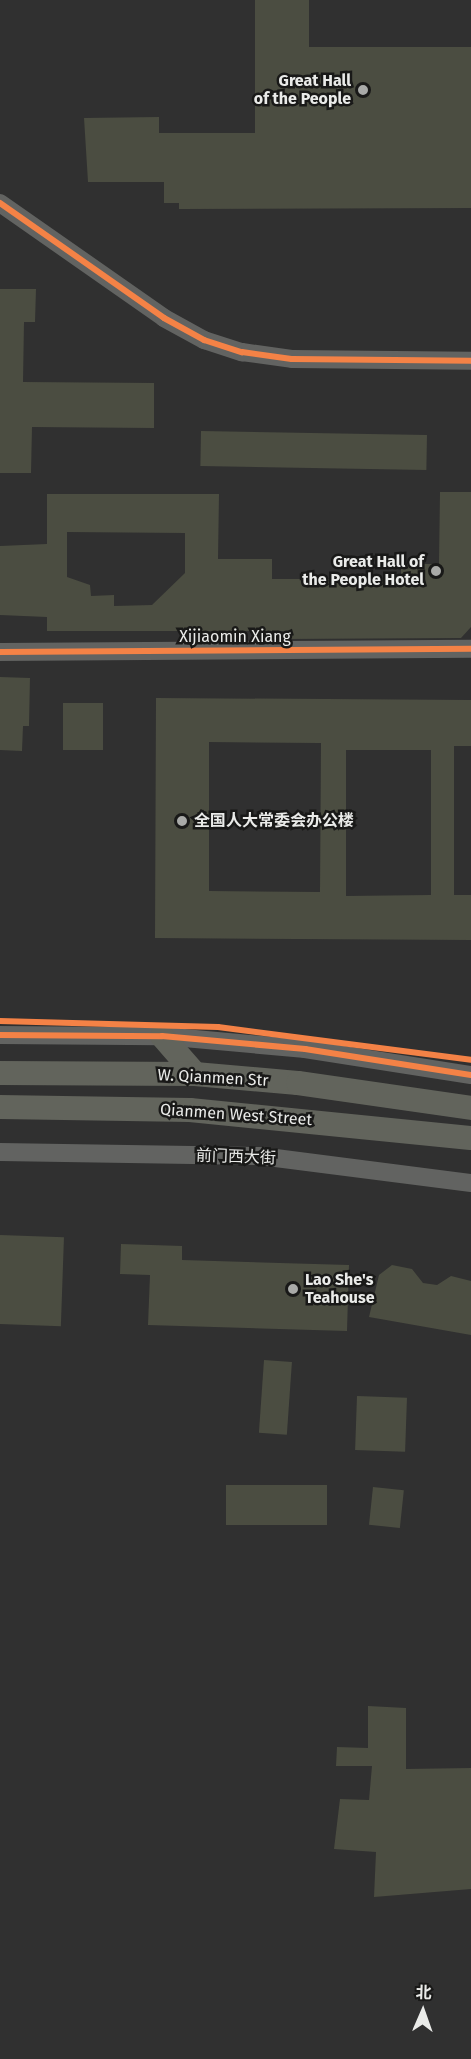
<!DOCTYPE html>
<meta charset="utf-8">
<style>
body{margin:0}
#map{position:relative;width:471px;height:2059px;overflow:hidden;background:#303030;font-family:"Fira Sans","Noto Sans SC",sans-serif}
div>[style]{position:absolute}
.building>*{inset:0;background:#4b4d41;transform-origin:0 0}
.tertiary>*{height:18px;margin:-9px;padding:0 9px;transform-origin:9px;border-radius:9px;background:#626361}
.primary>*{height:24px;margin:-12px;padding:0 12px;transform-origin:12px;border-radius:12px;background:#62645c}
.cycleway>*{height:6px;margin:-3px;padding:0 3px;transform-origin:3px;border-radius:3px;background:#f48246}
.dots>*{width:16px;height:16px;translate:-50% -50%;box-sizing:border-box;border:3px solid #191918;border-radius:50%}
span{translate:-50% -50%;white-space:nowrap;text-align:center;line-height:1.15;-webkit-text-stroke:5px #191918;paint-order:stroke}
.poi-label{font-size:16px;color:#eaebe9;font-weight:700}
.right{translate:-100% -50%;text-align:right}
.left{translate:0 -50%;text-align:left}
.street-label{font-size:16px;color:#eaebe9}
.north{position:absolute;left:393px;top:1981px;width:60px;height:60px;-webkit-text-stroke:4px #191918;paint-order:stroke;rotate:2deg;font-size:16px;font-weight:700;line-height:24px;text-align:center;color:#eaebe9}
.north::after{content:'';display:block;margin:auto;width:21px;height:27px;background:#eaebe9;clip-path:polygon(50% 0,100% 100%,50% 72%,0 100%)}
</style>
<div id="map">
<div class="building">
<div style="clip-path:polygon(255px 0,309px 0,309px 47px,471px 47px,471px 208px,179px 209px,179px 203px,164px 203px,164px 182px,88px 182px,84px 118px,159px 117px,159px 133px,255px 133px)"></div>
<div style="clip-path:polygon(0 289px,36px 289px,35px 322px,24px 322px,23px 382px,154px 383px,154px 428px,32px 427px,31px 473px,0 473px)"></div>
<div style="left:201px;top:431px;width:226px;height:35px;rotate:1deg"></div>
<div style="clip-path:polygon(evenodd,440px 492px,471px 492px,471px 627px,461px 638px,283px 639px,283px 631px,47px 631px,47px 617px,0 615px,0 546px,47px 544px,47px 494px,219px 494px,218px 559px,272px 559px,272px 579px,401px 579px,401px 564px,439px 564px,440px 492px,67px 532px,185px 533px,185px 573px,152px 605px,114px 606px,114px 595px,91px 596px,90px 585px,67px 577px,67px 532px)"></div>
<div style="clip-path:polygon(0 677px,30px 678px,29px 726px,23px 726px,22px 751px,0 750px)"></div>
<div style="clip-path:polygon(evenodd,156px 698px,471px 700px,471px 746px,454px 746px,454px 895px,471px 895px,471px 940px,155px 938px,156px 698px,209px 742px,321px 743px,320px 892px,209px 891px,209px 742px,156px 698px,346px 750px,431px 750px,431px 895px,346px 896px,346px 750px)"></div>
<div style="left:63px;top:703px;width:40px;height:47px"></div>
<div style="left:0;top:1235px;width:64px;height:89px;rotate:2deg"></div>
<div style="clip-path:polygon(121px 1244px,182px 1246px,182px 1260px,349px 1265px,347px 1331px,148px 1325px,150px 1275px,120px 1274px)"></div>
<div style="clip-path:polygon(392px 1265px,412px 1269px,423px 1283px,437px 1285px,451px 1276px,471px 1281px,471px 1335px,369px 1317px,379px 1275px)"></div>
<div style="left:264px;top:1360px;width:28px;height:73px;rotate:4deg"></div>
<div style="left:357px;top:1396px;width:50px;height:54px;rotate:2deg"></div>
<div style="left:226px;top:1485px;width:101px;height:40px"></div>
<div style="left:373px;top:1487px;width:31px;height:38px;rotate:6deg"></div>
<div style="clip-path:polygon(368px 1706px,406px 1708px,406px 1769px,471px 1768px,471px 1889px,374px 1897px,376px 1852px,334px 1849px,340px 1799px,369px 1800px,372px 1766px,336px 1766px,337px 1747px,368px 1748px)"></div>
</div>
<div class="tertiary">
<div style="left:0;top:203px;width:200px;rotate:35deg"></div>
<div style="left:164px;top:318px;width:46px;rotate:28.8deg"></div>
<div style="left:204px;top:340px;width:40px;rotate:18deg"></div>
<div style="left:242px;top:352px;width:50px;rotate:8deg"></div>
<div style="left:292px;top:359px;width:179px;rotate:0.6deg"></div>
<div style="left:0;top:652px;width:471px;rotate:-0.4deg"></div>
<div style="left:0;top:1035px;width:162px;rotate:0.4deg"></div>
<div style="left:162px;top:1036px;width:144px;rotate:5.2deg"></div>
<div style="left:305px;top:1049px;width:168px;rotate:8.9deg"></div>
<div style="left:0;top:1152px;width:260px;rotate:0.9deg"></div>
<div style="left:260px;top:1156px;width:213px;rotate:7.3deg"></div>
</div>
<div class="primary">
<div style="left:162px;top:1036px;width:50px;rotate:49deg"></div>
<div style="left:0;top:1073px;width:195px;rotate:0.3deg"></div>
<div style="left:195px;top:1074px;width:103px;rotate:5deg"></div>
<div style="left:298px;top:1083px;width:175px;rotate:8.2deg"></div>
<div style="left:0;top:1107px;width:190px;rotate:0.9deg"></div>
<div style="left:190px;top:1110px;width:282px;rotate:5.7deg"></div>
</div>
<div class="cycleway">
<div style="left:0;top:203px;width:200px;rotate:35deg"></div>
<div style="left:164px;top:318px;width:46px;rotate:28.8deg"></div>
<div style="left:204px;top:340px;width:40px;rotate:18deg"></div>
<div style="left:242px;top:352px;width:50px;rotate:8deg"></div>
<div style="left:292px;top:359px;width:179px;rotate:0.6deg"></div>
<div style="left:0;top:652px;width:471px;rotate:-0.4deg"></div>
<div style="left:0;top:1021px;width:218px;rotate:1.6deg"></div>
<div style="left:218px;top:1027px;width:255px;rotate:7.4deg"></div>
<div style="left:0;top:1035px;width:162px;rotate:0.4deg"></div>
<div style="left:162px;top:1036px;width:144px;rotate:5.2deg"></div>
<div style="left:305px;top:1049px;width:168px;rotate:8.9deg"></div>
</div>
<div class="dots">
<div style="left:363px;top:90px;background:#a9aaa8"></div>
<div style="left:436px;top:571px;background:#a9aaa8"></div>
<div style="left:182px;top:821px;background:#a9aaa8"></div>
<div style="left:293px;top:1289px;background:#a9aaa8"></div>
</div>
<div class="poi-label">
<span class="right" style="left:351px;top:90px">Great Hall<br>of the People</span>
<span class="right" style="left:424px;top:571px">Great Hall of<br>the People Hotel</span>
<span class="left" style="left:194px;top:821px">全国人大常委会办公楼</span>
<span class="left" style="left:305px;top:1289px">Lao She's<br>Teahouse</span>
</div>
<div class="street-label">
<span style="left:235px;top:637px">Xijiaomin Xiang</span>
<span style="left:213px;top:1078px;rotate:3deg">W. Qianmen Str</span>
<span style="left:236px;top:1115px;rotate:4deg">Qianmen West Street</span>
<span style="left:236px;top:1157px;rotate:2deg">前门西大街</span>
</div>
<div class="north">北</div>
</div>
